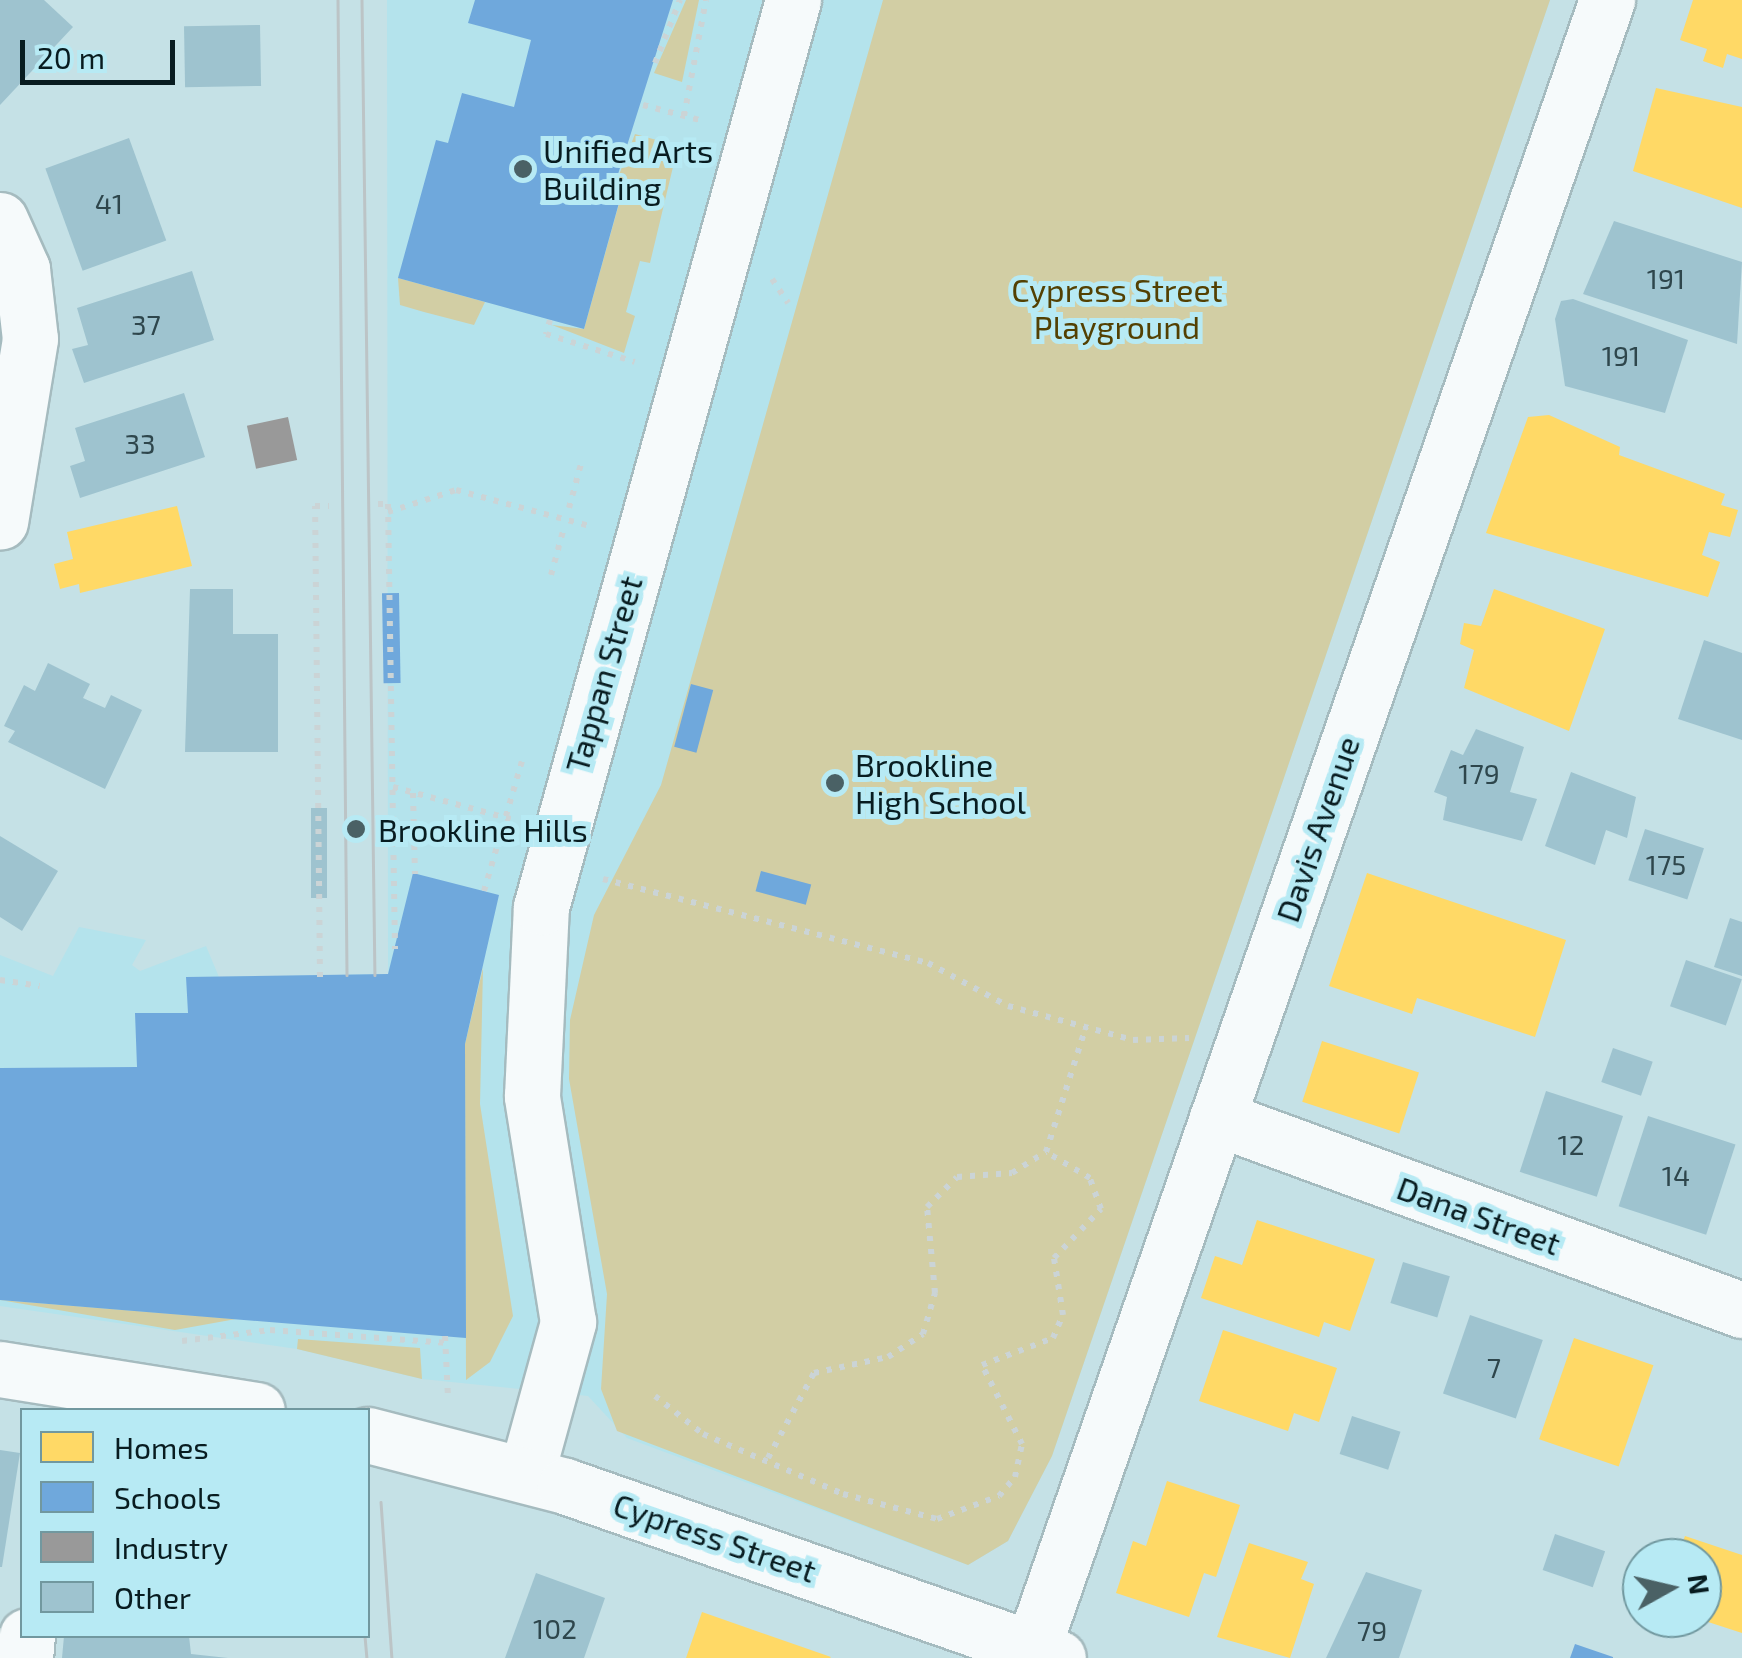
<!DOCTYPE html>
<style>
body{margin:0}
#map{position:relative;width:1742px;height:1658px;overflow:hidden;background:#c5e1e6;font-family:"Exo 2",sans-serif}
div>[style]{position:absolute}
.built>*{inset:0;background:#b4e3ec}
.green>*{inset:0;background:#d2cea4}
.homes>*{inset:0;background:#ffd966;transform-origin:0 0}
.schools>*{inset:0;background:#6fa8dc;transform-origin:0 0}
.industry>*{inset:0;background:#999;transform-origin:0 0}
.building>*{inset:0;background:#9ec3cf;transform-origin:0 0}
.path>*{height:6px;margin-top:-3px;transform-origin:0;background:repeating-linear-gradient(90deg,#cbd4d6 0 5px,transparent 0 13px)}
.roads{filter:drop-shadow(2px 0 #a5bbbf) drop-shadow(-2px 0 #a5bbbf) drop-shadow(0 2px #a5bbbf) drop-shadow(0 -2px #a5bbbf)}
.minor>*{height:55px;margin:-27.5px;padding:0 27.5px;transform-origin:27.5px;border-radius:27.5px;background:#f6fafb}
.major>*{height:55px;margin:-27.5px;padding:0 27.5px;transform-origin:27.5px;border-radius:27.5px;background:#f6fafb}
.tram>*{height:2.5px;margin:-1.25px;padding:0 1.25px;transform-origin:1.25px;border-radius:1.25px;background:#bcc4c6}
.dots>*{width:28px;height:28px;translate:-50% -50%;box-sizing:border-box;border:5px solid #b7eaf4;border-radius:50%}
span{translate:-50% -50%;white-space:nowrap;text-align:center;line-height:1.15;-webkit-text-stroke:10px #b7eaf4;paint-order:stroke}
.number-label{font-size:28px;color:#2e464c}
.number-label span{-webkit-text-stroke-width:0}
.poi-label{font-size:32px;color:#081c20}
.left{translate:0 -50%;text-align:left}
.park-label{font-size:32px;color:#534002}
.street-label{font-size:32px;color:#081c20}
.legend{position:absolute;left:20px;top:1408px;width:350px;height:230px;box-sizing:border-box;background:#b7eaf4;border:2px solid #71989f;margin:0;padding:12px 18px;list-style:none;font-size:30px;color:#081c20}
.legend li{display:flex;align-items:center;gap:20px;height:50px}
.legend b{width:50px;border:2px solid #71989f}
.north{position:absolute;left:1622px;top:1538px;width:100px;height:100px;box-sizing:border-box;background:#b7eaf4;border:2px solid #71989f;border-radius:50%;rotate:82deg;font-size:28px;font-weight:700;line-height:40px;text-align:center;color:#081c20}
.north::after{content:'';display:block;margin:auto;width:35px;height:45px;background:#4a6165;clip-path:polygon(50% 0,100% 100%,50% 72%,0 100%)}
.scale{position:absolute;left:20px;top:40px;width:155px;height:45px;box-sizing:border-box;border:5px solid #081c20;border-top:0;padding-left:12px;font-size:30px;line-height:35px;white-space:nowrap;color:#081c20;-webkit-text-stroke:8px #b7eaf4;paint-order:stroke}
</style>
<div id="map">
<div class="built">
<div style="clip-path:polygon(387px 0,1550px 0,1052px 1456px,1008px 1541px,968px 1565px,627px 1438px,588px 1396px,422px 1379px,297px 1349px,0 1306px,0 955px,53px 976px,79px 927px,146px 940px,132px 965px,140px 971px,206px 946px,219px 977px,388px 974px)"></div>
</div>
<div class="green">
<div style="clip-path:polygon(686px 0,699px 0,682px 82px,654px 73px)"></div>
<div style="clip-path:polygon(883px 0,1550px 0,1052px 1456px,1008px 1541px,968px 1565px,617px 1431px,601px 1389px,607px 1294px,569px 1079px,570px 1020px,594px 915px,661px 785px)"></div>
<div style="clip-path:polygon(635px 134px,678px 146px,650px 263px,640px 261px,626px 312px,635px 316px,624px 353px,552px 325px,584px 329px,622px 193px,613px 190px)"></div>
<div style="clip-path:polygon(398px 278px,485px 302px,474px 325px,424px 312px,400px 305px)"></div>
<div style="clip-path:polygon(483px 968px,480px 1104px,513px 1316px,490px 1362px,466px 1380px,465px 1044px)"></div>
<div style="clip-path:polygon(0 1300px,236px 1319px,175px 1330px)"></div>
<div style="clip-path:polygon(298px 1339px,420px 1348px,422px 1379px,297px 1349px)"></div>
</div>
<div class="homes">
<div style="clip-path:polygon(1693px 0,1742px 0,1742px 59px,1727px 54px,1723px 68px,1703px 61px,1707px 49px,1680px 40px)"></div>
<div style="clip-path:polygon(1656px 88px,1742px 107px,1742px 208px,1633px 171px)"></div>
<div style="clip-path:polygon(1549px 415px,1620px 447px,1619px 455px,1725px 494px,1721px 505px,1738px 510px,1730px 537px,1709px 532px,1702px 555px,1720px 562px,1708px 597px,1486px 533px,1528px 417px)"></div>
<div style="clip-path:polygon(177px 506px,192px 566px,80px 593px,79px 584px,60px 589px,54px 564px,73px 559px,67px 532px)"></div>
<div style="clip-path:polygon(1494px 589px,1605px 629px,1569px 731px,1464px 688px,1474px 650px,1460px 644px,1464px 623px,1481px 626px)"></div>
<div style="clip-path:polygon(1367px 873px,1566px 940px,1535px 1037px,1417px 998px,1412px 1014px,1329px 986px)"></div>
<div style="left:1322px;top:1041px;width:102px;height:64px;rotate:18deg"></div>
<div style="clip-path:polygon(1257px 1220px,1375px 1259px,1350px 1331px,1324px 1322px,1319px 1337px,1201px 1298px,1215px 1256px,1242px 1265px)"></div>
<div style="clip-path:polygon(1223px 1330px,1337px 1368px,1319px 1422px,1294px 1413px,1288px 1431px,1199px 1401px)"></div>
<div style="left:1574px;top:1338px;width:84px;height:107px;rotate:19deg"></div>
<div style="clip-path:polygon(1167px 1481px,1240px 1505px,1216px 1577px,1204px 1573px,1189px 1617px,1116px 1593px,1133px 1541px,1146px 1546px)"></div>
<div style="clip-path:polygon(1685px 1536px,1742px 1555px,1742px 1633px,1702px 1620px,1702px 1558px,1677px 1558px)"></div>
<div style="clip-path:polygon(1249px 1543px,1308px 1562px,1301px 1579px,1314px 1584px,1290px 1658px,1217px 1637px)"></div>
<div style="clip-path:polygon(702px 1612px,831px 1657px,830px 1658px,686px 1658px)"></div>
</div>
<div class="schools">
<div style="clip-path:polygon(475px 0,673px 0,613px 190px,622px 192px,584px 329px,398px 278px,436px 140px,448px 143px,462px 93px,514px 107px,531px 40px,468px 23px)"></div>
<div style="left:399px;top:593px;width:90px;height:17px;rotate:89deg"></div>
<div style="left:691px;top:684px;width:23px;height:65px;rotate:15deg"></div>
<div style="left:761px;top:871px;width:52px;height:21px;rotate:15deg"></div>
<div style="clip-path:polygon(413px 873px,499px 895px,465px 1044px,466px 1338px,0 1300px,0 1068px,137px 1067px,135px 1013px,188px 1013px,186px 977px,388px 974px)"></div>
<div style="clip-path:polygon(1575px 1644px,1613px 1657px,1613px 1658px,1570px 1658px)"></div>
</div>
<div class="industry">
<div style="left:288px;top:417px;width:44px;height:42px;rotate:78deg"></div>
</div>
<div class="building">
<div style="clip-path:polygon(0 0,44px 0,73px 27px,0 105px)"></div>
<div style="left:260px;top:25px;width:61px;height:76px;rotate:89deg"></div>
<div style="left:129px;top:138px;width:109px;height:89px;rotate:70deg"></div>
<div style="clip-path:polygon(1614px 221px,1742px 262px,1737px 344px,1583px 294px)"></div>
<div style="clip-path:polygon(192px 271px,214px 340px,84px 383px,72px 349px,88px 345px,77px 308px)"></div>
<div style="clip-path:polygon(1573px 299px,1688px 340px,1665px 413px,1565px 386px,1555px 319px,1561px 301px)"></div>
<div style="clip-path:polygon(184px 393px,205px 457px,80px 498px,70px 466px,85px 461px,75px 428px)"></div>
<div style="clip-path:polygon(190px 589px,233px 589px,233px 634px,278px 634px,278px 752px,185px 752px)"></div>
<div style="clip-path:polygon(1704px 640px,1742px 653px,1742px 740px,1678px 719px)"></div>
<div style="clip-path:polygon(48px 663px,90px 684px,83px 698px,105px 708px,111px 695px,142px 710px,105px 789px,8px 742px,15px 731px,4px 726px,24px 685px,35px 691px)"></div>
<div style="clip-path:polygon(1476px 729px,1524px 747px,1510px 792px,1537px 799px,1522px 841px,1443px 820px,1447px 797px,1434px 792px,1451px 750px,1463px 755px)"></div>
<div style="clip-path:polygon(1571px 772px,1636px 797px,1627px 838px,1606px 830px,1595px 865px,1545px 846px)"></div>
<div style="left:311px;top:808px;width:16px;height:90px"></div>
<div style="left:1645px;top:829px;width:62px;height:54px;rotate:18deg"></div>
<div style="clip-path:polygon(0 836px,58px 871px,22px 931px,0 917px)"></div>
<div style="clip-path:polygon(1730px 918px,1742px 922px,1742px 976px,1714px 967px)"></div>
<div style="left:1686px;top:960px;width:59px;height:49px;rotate:19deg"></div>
<div style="left:1613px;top:1048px;width:42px;height:36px;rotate:19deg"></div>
<div style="left:1546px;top:1091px;width:81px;height:85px;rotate:18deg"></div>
<div style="left:1648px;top:1116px;width:92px;height:95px;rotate:18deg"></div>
<div style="left:1403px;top:1262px;width:49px;height:43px;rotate:17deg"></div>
<div style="left:1470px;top:1315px;width:77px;height:83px;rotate:19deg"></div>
<div style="left:1352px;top:1416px;width:51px;height:40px;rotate:18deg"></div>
<div style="clip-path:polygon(0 1450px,20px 1453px,2px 1567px,0 1567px)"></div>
<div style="left:1555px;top:1534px;width:53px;height:38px;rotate:19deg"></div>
<div style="clip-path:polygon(1366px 1572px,1422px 1590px,1399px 1658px,1326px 1658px)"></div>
<div style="clip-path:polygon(536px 1573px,605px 1598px,584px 1658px,505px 1658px)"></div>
<div style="clip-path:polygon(64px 1636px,189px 1636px,191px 1654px,228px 1658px,62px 1658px)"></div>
</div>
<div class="path">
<div style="left:655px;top:63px;width:68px;rotate:-68.4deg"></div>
<div style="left:643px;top:105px;width:62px;rotate:14.9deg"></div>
<div style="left:684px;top:116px;width:118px;rotate:-79.3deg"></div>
<div style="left:772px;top:279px;width:29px;rotate:56deg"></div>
<div style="left:550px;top:320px;width:15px;rotate:106deg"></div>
<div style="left:546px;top:334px;width:93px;rotate:17.5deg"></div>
<div style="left:378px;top:504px;width:10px"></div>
<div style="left:388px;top:504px;width:445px;rotate:89.1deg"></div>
<div style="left:569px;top:508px;width:50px;rotate:-74.8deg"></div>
<div style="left:388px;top:512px;width:71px;rotate:-17.9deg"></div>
<div style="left:456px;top:490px;width:138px;rotate:15.1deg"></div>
<div style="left:551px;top:575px;width:46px;rotate:-74.7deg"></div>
<div style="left:393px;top:787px;width:122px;rotate:15.2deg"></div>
<div style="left:413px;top:793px;width:81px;rotate:88.6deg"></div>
<div style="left:603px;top:879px;width:336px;rotate:14.5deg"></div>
<div style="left:928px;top:963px;width:91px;rotate:28.3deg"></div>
<div style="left:1008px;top:1006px;width:130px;rotate:15.2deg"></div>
<div style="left:1133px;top:1040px;width:56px;rotate:-2deg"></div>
<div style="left:484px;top:891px;width:135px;rotate:-73.7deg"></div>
<div style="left:320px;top:977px;width:471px;rotate:-90.6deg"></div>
<div style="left:315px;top:506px;width:14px"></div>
<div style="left:0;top:980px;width:40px;rotate:8.5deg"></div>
<div style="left:445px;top:1336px;width:62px;rotate:87.2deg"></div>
<div style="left:182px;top:1341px;width:89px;rotate:-7.1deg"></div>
<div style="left:270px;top:1330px;width:175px;rotate:4.2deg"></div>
<div style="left:655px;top:1396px;width:61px;rotate:38.4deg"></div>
<div style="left:703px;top:1434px;width:152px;rotate:23.2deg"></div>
<div style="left:843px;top:1494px;width:97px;rotate:14.9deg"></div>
<div style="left:937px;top:1519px;width:66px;rotate:-20.4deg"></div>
<div style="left:999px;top:1496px;width:25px;rotate:-50deg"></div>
<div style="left:1015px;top:1477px;width:34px;rotate:-78deg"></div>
<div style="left:1022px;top:1444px;width:89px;rotate:-116.9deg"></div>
<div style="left:982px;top:1365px;width:76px;rotate:-20.8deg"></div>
<div style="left:1053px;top:1338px;width:25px;rotate:-67deg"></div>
<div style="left:1063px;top:1315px;width:58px;rotate:-99deg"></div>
<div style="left:1054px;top:1258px;width:68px;rotate:-46.2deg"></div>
<div style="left:1101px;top:1209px;width:33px;rotate:-110deg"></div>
<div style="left:1090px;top:1178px;width:51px;rotate:-149.4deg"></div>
<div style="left:768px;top:1458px;width:97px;rotate:-61.6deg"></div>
<div style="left:814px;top:1373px;width:76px;rotate:-12.2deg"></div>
<div style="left:888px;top:1357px;width:42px;rotate:-33.3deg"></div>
<div style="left:923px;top:1334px;width:43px;rotate:-73.7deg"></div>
<div style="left:935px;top:1293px;width:86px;rotate:-95.3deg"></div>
<div style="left:927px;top:1207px;width:42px;rotate:-45deg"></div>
<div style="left:957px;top:1177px;width:55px;rotate:-4.2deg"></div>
<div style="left:1012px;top:1173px;width:40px;rotate:-32deg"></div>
<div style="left:1046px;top:1152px;width:131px;rotate:-72.3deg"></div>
</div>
<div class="roads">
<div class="minor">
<div style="left:0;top:220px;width:54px;rotate:65.8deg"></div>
<div style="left:22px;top:269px;width:70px;rotate:83.5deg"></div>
<div style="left:30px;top:339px;width:185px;rotate:99.3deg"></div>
<div style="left:1217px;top:1118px;width:559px;rotate:20.09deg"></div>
<div style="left:526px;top:1475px;width:159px;rotate:-74.6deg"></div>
<div style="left:568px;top:1322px;width:229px;rotate:-99.1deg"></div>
<div style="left:532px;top:1096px;width:189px;rotate:-87.3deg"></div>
<div style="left:541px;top:907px;width:941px;rotate:-74.47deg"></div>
<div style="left:25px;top:1658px;width:22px;rotate:-85deg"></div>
<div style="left:1029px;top:1658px;width:1756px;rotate:-70.78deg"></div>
</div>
<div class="major">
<div style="left:0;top:1369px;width:260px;rotate:9.1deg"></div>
<div style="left:368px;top:1435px;width:203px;rotate:14.5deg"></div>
<div style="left:565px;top:1486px;width:522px;rotate:19.23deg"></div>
</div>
</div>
<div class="tram">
<div style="left:338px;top:0;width:975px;rotate:89.47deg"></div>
<div style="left:362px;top:0;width:975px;rotate:89.24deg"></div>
<div style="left:381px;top:1502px;width:156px;rotate:86deg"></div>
<div style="left:365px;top:1636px;width:22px;rotate:85deg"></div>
</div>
<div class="dots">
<div style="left:523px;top:169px;background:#4a6165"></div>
<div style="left:835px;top:783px;background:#4a6165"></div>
<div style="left:356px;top:829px;background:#4a6165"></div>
</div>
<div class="number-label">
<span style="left:109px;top:203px">41</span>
<span style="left:1666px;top:278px">191</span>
<span style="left:146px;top:324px">37</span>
<span style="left:1621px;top:355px">191</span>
<span style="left:140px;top:443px">33</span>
<span style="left:1479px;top:773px">179</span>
<span style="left:1666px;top:864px">175</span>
<span style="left:1571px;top:1144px">12</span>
<span style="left:1676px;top:1175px">14</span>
<span style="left:1494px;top:1367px">7</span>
<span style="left:555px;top:1628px">102</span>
<span style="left:1372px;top:1630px">79</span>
</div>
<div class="poi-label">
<span class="left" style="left:543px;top:169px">Unified Arts<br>Building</span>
<span class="left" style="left:855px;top:783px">Brookline<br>High School</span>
<span class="left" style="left:378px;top:829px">Brookline Hills</span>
</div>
<div class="park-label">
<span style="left:1117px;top:308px">Cypress Street<br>Playground</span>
</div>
<div class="street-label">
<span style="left:603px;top:674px;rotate:-74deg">Tappan Street</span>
<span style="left:1317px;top:829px;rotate:-71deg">Davis Avenue</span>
<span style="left:1479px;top:1215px;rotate:20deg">Dana Street</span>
<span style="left:715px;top:1537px;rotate:19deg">Cypress Street</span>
</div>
<ul class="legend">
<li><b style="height:28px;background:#ffd966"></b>Homes</li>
<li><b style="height:28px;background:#6fa8dc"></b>Schools</li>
<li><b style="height:28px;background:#999"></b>Industry</li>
<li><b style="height:28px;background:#9ec3cf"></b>Other</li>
</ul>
<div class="north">N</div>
<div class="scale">20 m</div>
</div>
